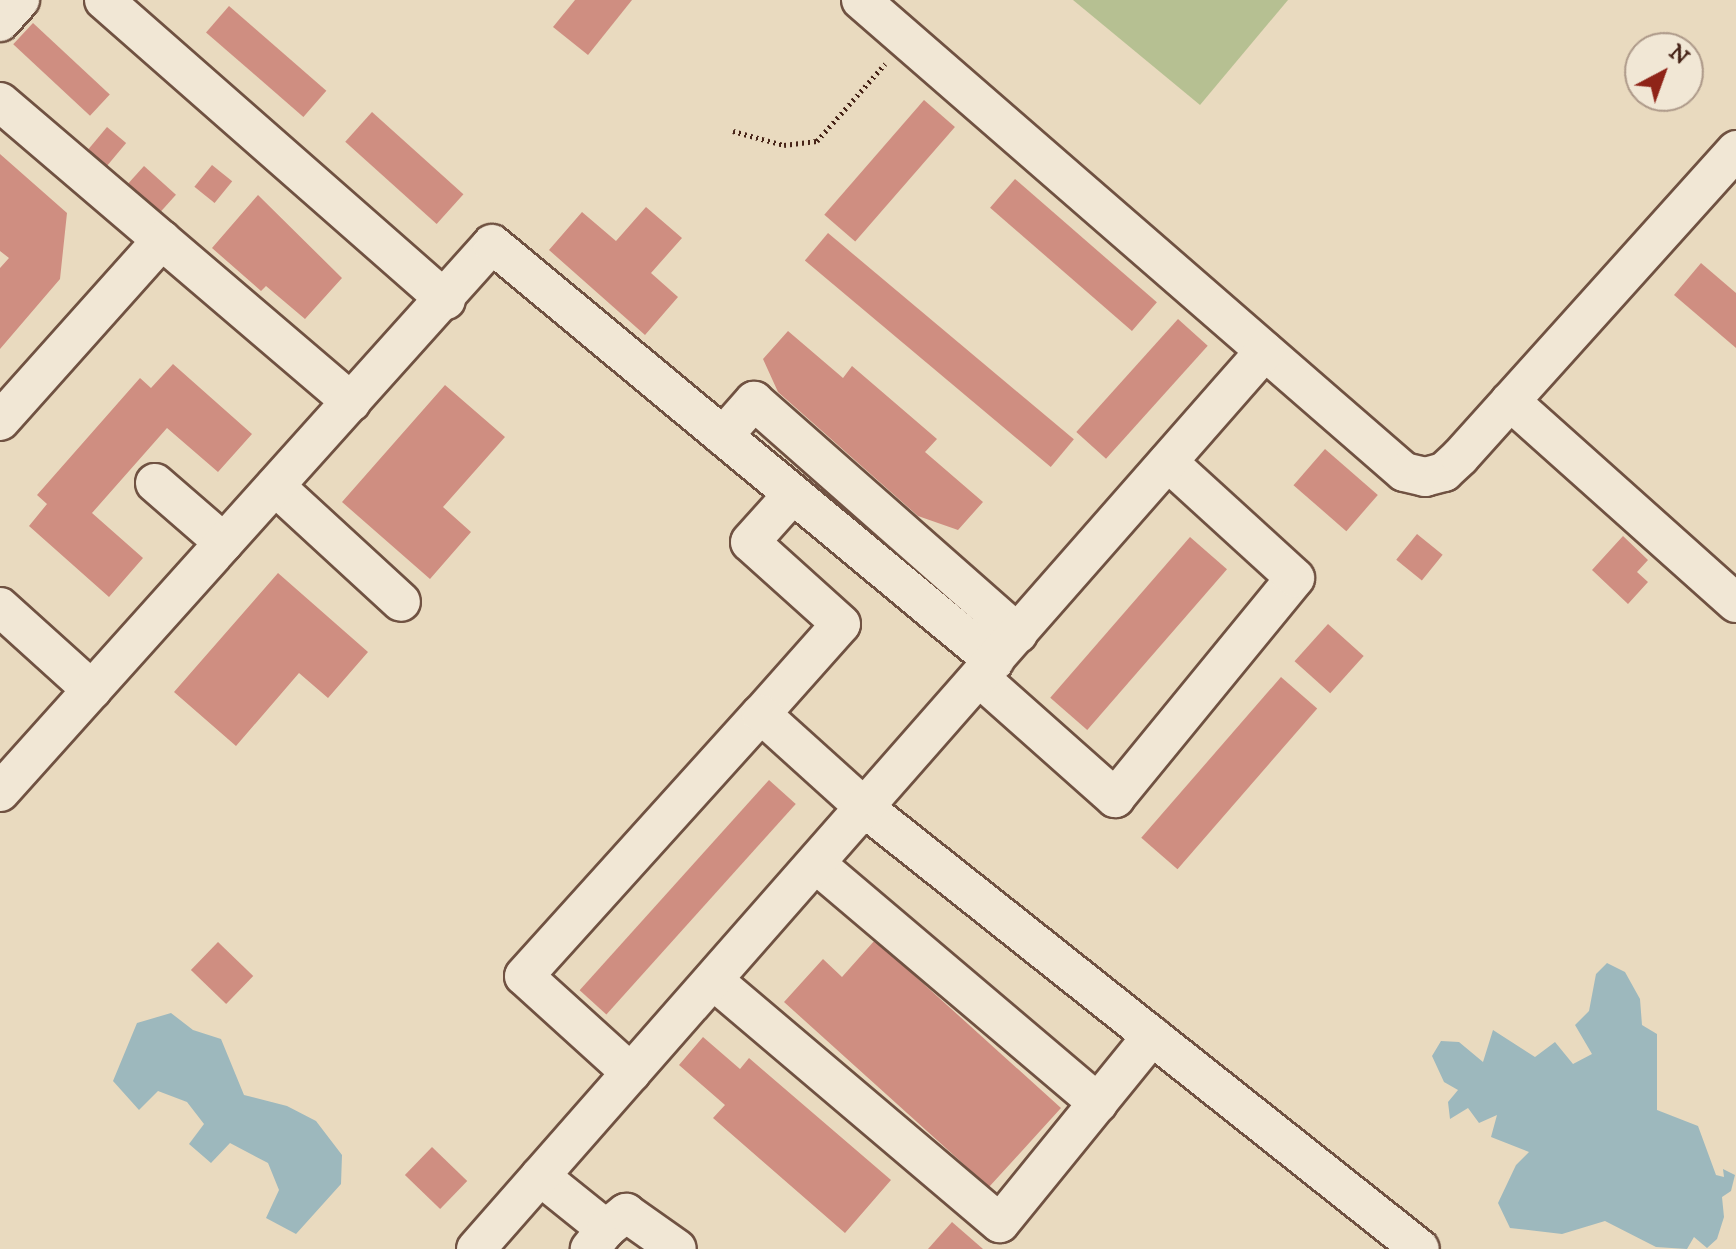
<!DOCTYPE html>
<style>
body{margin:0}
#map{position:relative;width:1736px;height:1249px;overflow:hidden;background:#e9dabf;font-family:"IM FELL DW Pica",serif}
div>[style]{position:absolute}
.green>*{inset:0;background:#b6c092}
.water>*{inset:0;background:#9db8bd}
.building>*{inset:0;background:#cf8e81;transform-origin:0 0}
.path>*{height:5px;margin-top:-2.5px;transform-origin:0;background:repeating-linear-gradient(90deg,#472418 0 2px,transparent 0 6px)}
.roads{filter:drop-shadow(2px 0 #705242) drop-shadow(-2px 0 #705242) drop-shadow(0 2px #705242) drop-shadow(0 -2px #705242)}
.minor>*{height:38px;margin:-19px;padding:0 19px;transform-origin:19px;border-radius:19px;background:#f1e7d5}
span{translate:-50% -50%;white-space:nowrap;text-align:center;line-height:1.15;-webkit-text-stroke:6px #f1e7d5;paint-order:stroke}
.north{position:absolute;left:1624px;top:32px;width:80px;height:80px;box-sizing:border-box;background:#f1e7d5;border:2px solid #ad9989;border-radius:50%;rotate:41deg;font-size:22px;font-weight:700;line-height:32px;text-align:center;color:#472418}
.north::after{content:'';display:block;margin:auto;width:28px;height:36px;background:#8f2418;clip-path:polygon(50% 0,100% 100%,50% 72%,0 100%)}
</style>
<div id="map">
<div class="green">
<div style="clip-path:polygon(1073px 0,1288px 0,1200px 105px)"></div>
</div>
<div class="water">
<div style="clip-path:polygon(1607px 963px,1625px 972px,1640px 999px,1642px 1025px,1657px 1034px,1657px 1110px,1698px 1126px,1716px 1175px,1724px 1177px,1723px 1169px,1735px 1175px,1731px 1191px,1722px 1197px,1724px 1217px,1717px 1239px,1707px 1248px,1694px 1237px,1687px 1249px,1656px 1247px,1605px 1221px,1562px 1234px,1510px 1228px,1498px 1203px,1516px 1165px,1529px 1152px,1491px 1137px,1497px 1115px,1479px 1123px,1468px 1108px,1450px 1119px,1448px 1102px,1458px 1090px,1444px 1082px,1432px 1056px,1441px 1041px,1459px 1042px,1483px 1062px,1493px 1030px,1535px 1057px,1555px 1042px,1573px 1064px,1592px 1054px,1575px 1025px,1589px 1011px,1596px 974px)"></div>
<div style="clip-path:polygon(171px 1013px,193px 1030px,221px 1039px,244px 1095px,287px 1106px,316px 1121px,342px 1155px,341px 1184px,296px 1234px,266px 1218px,279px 1190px,268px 1163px,230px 1143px,211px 1163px,189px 1144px,204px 1124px,187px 1102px,158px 1091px,139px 1110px,113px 1081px,137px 1023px)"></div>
</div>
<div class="building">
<div style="clip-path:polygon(575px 0,632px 0,588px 55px,553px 27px)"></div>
<div style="left:229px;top:6px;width:129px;height:35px;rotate:41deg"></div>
<div style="left:33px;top:23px;width:105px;height:29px;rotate:43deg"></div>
<div style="left:924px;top:100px;width:41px;height:152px;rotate:41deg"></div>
<div style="left:372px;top:112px;width:123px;height:40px;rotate:42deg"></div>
<div style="left:107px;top:127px;width:25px;height:41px;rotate:40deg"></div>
<div style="clip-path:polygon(0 154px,67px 213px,60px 279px,0 349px,0 268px,9px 258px,0 251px)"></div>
<div style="left:212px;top:165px;width:26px;height:28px;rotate:39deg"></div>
<div style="left:144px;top:166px;width:43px;height:34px;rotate:42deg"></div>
<div style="left:1015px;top:179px;width:188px;height:38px;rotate:41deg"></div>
<div style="clip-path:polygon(258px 195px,342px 278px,305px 319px,266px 286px,261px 291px,212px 248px)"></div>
<div style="clip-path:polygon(646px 207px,682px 238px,651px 273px,678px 297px,645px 335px,549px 250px,582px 212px,616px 241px)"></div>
<div style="left:828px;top:233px;width:321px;height:36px;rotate:40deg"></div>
<div style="clip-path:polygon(1701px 263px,1736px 293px,1736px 348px,1674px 295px)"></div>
<div style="left:1178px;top:319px;width:40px;height:152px;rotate:42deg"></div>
<div style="clip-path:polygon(788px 331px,843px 378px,852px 366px,937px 439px,925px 452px,983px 502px,958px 530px,918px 516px,778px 392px,763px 359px)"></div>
<div style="clip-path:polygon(173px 364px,252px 434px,218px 472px,167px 428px,92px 513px,143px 558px,109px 597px,29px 526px,47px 504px,37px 495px,140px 378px,151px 388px)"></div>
<div style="clip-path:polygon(445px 385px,505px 437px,443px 507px,471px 532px,430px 579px,342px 502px)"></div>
<div style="left:1325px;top:449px;width:70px;height:48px;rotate:41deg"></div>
<div style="left:1417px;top:534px;width:33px;height:33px;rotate:39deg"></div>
<div style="clip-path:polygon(1623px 536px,1648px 560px,1637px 572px,1648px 582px,1628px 604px,1592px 570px)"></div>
<div style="left:1190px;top:537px;width:49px;height:213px;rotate:41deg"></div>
<div style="clip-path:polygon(278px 573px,368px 652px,328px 698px,299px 673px,236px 746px,174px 692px)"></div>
<div style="left:1328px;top:624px;width:48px;height:50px;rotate:42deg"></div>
<div style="left:1281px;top:677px;width:48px;height:213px;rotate:41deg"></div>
<div style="left:769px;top:780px;width:36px;height:283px;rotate:42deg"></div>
<div style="clip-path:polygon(875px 940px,1061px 1108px,989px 1187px,784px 1002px,823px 959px,842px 977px)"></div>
<div style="left:218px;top:942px;width:49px;height:39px;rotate:44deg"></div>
<div style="clip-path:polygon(703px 1037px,740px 1069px,749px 1058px,891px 1180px,845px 1233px,713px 1118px,725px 1105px,679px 1065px)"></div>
<div style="left:432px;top:1147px;width:49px;height:39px;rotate:44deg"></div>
<div style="clip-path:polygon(952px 1222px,983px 1249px,928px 1249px)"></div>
</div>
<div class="path">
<div style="left:733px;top:131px;width:53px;rotate:15.4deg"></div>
<div style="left:784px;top:145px;width:33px;rotate:-7deg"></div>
<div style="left:817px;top:141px;width:103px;rotate:-48.6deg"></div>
</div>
<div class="roads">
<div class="minor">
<div style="left:104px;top:0;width:455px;rotate:41.3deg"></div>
<div style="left:861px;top:0;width:719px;rotate:41deg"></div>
<div style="left:1404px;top:472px;width:22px;rotate:13deg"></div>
<div style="left:1425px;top:477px;width:20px;rotate:-15deg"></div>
<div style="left:1444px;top:472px;width:22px;rotate:-43deg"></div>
<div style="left:1460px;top:457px;width:413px;rotate:-48deg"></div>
<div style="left:0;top:22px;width:30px;rotate:-48deg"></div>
<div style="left:0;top:102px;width:462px;rotate:40.5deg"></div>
<div style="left:1510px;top:401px;width:303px;rotate:41.8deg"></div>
<div style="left:0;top:421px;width:243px;rotate:-48.2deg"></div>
<div style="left:723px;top:436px;width:47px;rotate:-48.5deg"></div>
<div style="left:754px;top:401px;width:352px;rotate:41.4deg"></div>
<div style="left:155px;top:483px;width:91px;rotate:41deg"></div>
<div style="left:275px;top:486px;width:171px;rotate:42.6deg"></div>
<div style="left:0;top:607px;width:124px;rotate:42.1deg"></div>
<div style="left:980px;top:678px;width:181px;rotate:41.6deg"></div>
<div style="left:1115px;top:798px;width:284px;rotate:-50.7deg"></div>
<div style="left:1295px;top:578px;width:172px;rotate:-137.6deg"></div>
<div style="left:761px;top:714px;width:120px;rotate:-48.4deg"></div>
<div style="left:841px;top:624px;width:122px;rotate:-138deg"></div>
<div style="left:750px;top:542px;width:64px;rotate:-48.1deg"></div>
<div style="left:0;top:792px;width:736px;rotate:-48.08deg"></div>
<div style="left:492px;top:244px;width:653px;rotate:39.72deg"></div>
<div style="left:816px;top:864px;width:370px;rotate:40.3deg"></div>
<div style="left:713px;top:980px;width:376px;rotate:40.3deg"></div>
<div style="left:1000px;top:1223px;width:241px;rotate:-50.9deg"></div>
<div style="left:631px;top:1073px;width:144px;rotate:-137.8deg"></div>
<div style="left:524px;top:976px;width:353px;rotate:-47.9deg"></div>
<div style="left:761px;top:714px;width:142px;rotate:42.1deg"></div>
<div style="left:866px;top:809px;width:707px;rotate:38.46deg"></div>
<div style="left:540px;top:1176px;width:85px;rotate:38.8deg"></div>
<div style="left:606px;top:1229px;width:26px;rotate:129deg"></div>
<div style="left:606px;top:1229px;width:26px;rotate:-39deg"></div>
<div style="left:626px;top:1213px;width:62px;rotate:35.2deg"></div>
<div style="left:476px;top:1249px;width:1195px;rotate:-48.7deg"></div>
</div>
</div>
<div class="north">N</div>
</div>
